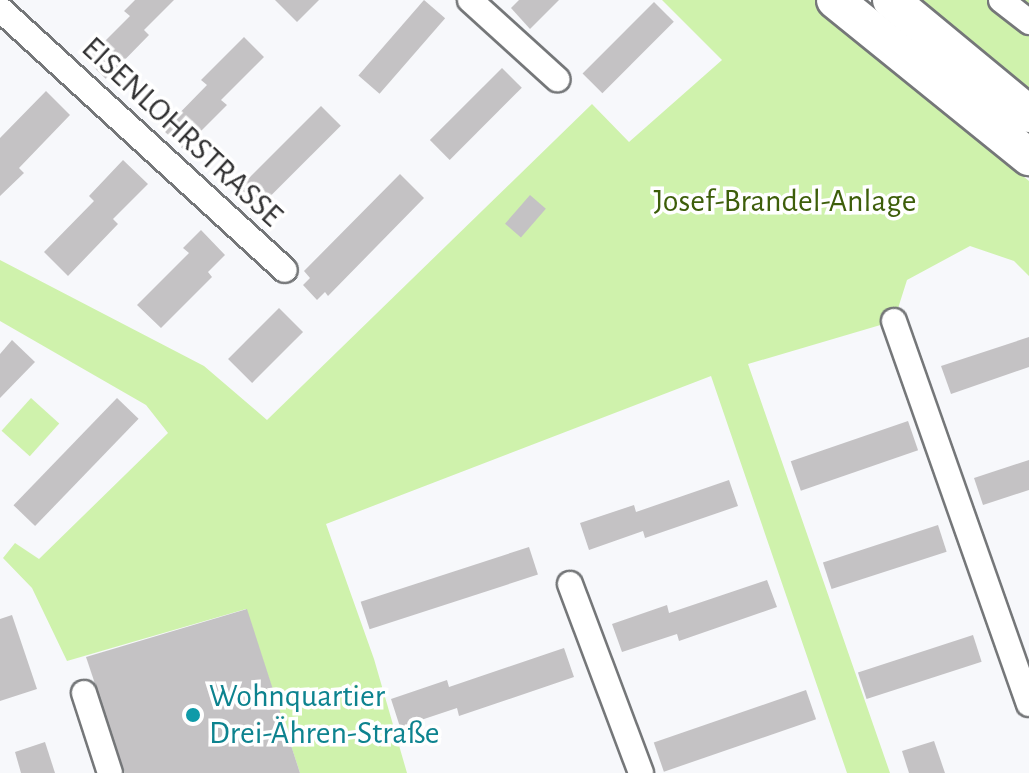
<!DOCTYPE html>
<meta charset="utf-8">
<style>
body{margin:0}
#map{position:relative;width:1029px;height:773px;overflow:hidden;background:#f7f8fb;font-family:"Alegreya Sans",sans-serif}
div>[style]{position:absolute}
.green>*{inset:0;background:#cff2ac;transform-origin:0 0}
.building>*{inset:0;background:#c4c2c4;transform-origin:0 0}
.roads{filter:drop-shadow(2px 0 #757779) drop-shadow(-2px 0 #757779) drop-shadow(0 2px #757779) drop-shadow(0 -2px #757779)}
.minor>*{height:24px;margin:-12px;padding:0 12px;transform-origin:12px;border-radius:12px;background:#fff}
.highway>*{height:36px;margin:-18px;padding:0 18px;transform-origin:18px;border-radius:18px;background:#fff}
.dots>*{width:22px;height:22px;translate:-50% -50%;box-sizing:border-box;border:4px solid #fff;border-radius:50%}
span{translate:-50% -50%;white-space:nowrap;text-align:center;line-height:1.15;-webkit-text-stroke:7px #fff;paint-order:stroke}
.street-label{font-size:32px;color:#313132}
.park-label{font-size:32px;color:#3d5e0a}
.culture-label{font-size:32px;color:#0d838f}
.left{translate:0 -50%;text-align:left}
</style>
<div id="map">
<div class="green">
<div style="clip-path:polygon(662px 0,820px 0,851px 34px,1029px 181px,1029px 276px,1014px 261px,970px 246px,907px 280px,894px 321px,748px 364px,890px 773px,847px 773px,711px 376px,326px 524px,374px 659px,407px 773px,300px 773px,246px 609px,67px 661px,32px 588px,3px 558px,15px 543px,39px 559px,168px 433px,146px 405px,0 321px,0 260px,204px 366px,267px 420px,592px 104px,629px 142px,722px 60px)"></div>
<div style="clip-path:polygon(906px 0,1029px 0,1029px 103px)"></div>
<div style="left:31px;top:398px;width:38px;height:44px;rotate:42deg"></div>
</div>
<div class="building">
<div style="clip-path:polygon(135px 0,174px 0,144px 30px,149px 35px,106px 79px,86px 60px,130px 16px,124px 11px)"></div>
<div style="clip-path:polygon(275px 0,319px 0,297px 22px)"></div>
<div style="left:424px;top:0;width:28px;height:100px;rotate:41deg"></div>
<div style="clip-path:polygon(519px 0,559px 0,530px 29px,511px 8px)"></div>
<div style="left:654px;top:2px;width:28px;height:101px;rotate:45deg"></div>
<div style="clip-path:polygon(244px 37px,264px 57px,221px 100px,227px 105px,183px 149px,163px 130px,207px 85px,201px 80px)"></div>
<div style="left:502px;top:68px;width:28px;height:102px;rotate:45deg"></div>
<div style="clip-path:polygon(46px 91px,70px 115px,19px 168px,24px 173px,0 196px,0 138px)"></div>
<div style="left:321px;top:106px;width:28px;height:123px;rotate:45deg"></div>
<div style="clip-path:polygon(123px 160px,148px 184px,113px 219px,118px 224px,68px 276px,44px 252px,94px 201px,89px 196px)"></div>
<div style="clip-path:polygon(400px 174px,424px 198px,328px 296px,325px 292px,317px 300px,303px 285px,310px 278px,304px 271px)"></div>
<div style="left:530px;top:195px;width:21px;height:38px;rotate:41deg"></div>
<div style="clip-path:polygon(201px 230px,225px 255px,208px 272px,212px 277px,161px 328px,137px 305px,189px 253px,183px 248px)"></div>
<div style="left:279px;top:308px;width:34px;height:72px;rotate:45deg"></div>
<div style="clip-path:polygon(1029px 337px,1029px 367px,951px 394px,941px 366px)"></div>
<div style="clip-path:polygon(12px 340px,35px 362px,0 398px,0 354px)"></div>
<div style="left:117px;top:398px;width:30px;height:149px;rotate:44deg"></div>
<div style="left:908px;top:421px;width:31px;height:124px;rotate:71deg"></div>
<div style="clip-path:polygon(1029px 460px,1029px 490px,983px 505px,974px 478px)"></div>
<div style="clip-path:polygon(729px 480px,738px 506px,645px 538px,643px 531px,589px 550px,580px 523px,634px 505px,636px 512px)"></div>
<div style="left:938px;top:525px;width:28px;height:121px;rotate:72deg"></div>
<div style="left:529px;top:547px;width:29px;height:177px;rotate:72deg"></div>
<div style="clip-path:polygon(767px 580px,777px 607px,679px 641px,677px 634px,622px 652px,612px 624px,667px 605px,669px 613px)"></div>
<div style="clip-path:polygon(247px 609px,300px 773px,125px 773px,86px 657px)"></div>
<div style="clip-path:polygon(12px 615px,37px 689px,0 701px,0 619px)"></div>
<div style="left:973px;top:635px;width:28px;height:121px;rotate:72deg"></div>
<div style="clip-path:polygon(564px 648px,574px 677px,459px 716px,457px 708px,400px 727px,391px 699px,447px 680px,449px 687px)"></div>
<div style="left:806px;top:690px;width:31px;height:161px;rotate:71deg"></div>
<div style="clip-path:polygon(934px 741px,945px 773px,909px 773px,902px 751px)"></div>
<div style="clip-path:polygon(45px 742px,55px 773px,21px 773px,15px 752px)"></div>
</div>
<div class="roads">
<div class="minor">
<div style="left:470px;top:0;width:118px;rotate:42.2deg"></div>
<div style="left:1001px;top:0;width:36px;rotate:38deg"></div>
<div style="left:0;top:9px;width:386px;rotate:42.5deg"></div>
<div style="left:894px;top:321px;width:406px;rotate:70.6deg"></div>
<div style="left:570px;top:584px;width:202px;rotate:69.4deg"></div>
<div style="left:84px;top:693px;width:84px;rotate:72deg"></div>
</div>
<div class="highway">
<div style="left:835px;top:0;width:250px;rotate:39deg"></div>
<div style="left:891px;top:0;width:179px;rotate:39.6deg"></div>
</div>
</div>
<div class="dots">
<div style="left:193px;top:715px;background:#0f9aa8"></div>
</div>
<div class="street-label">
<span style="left:182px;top:132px;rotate:43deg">EISENLOHRSTRASSE</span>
</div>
<div class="park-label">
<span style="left:785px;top:201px">Josef-Brandel-Anlage</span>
</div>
<div class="culture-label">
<span class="left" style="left:209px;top:715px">Wohnquartier<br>Drei-Ähren-Straße</span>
</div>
</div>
